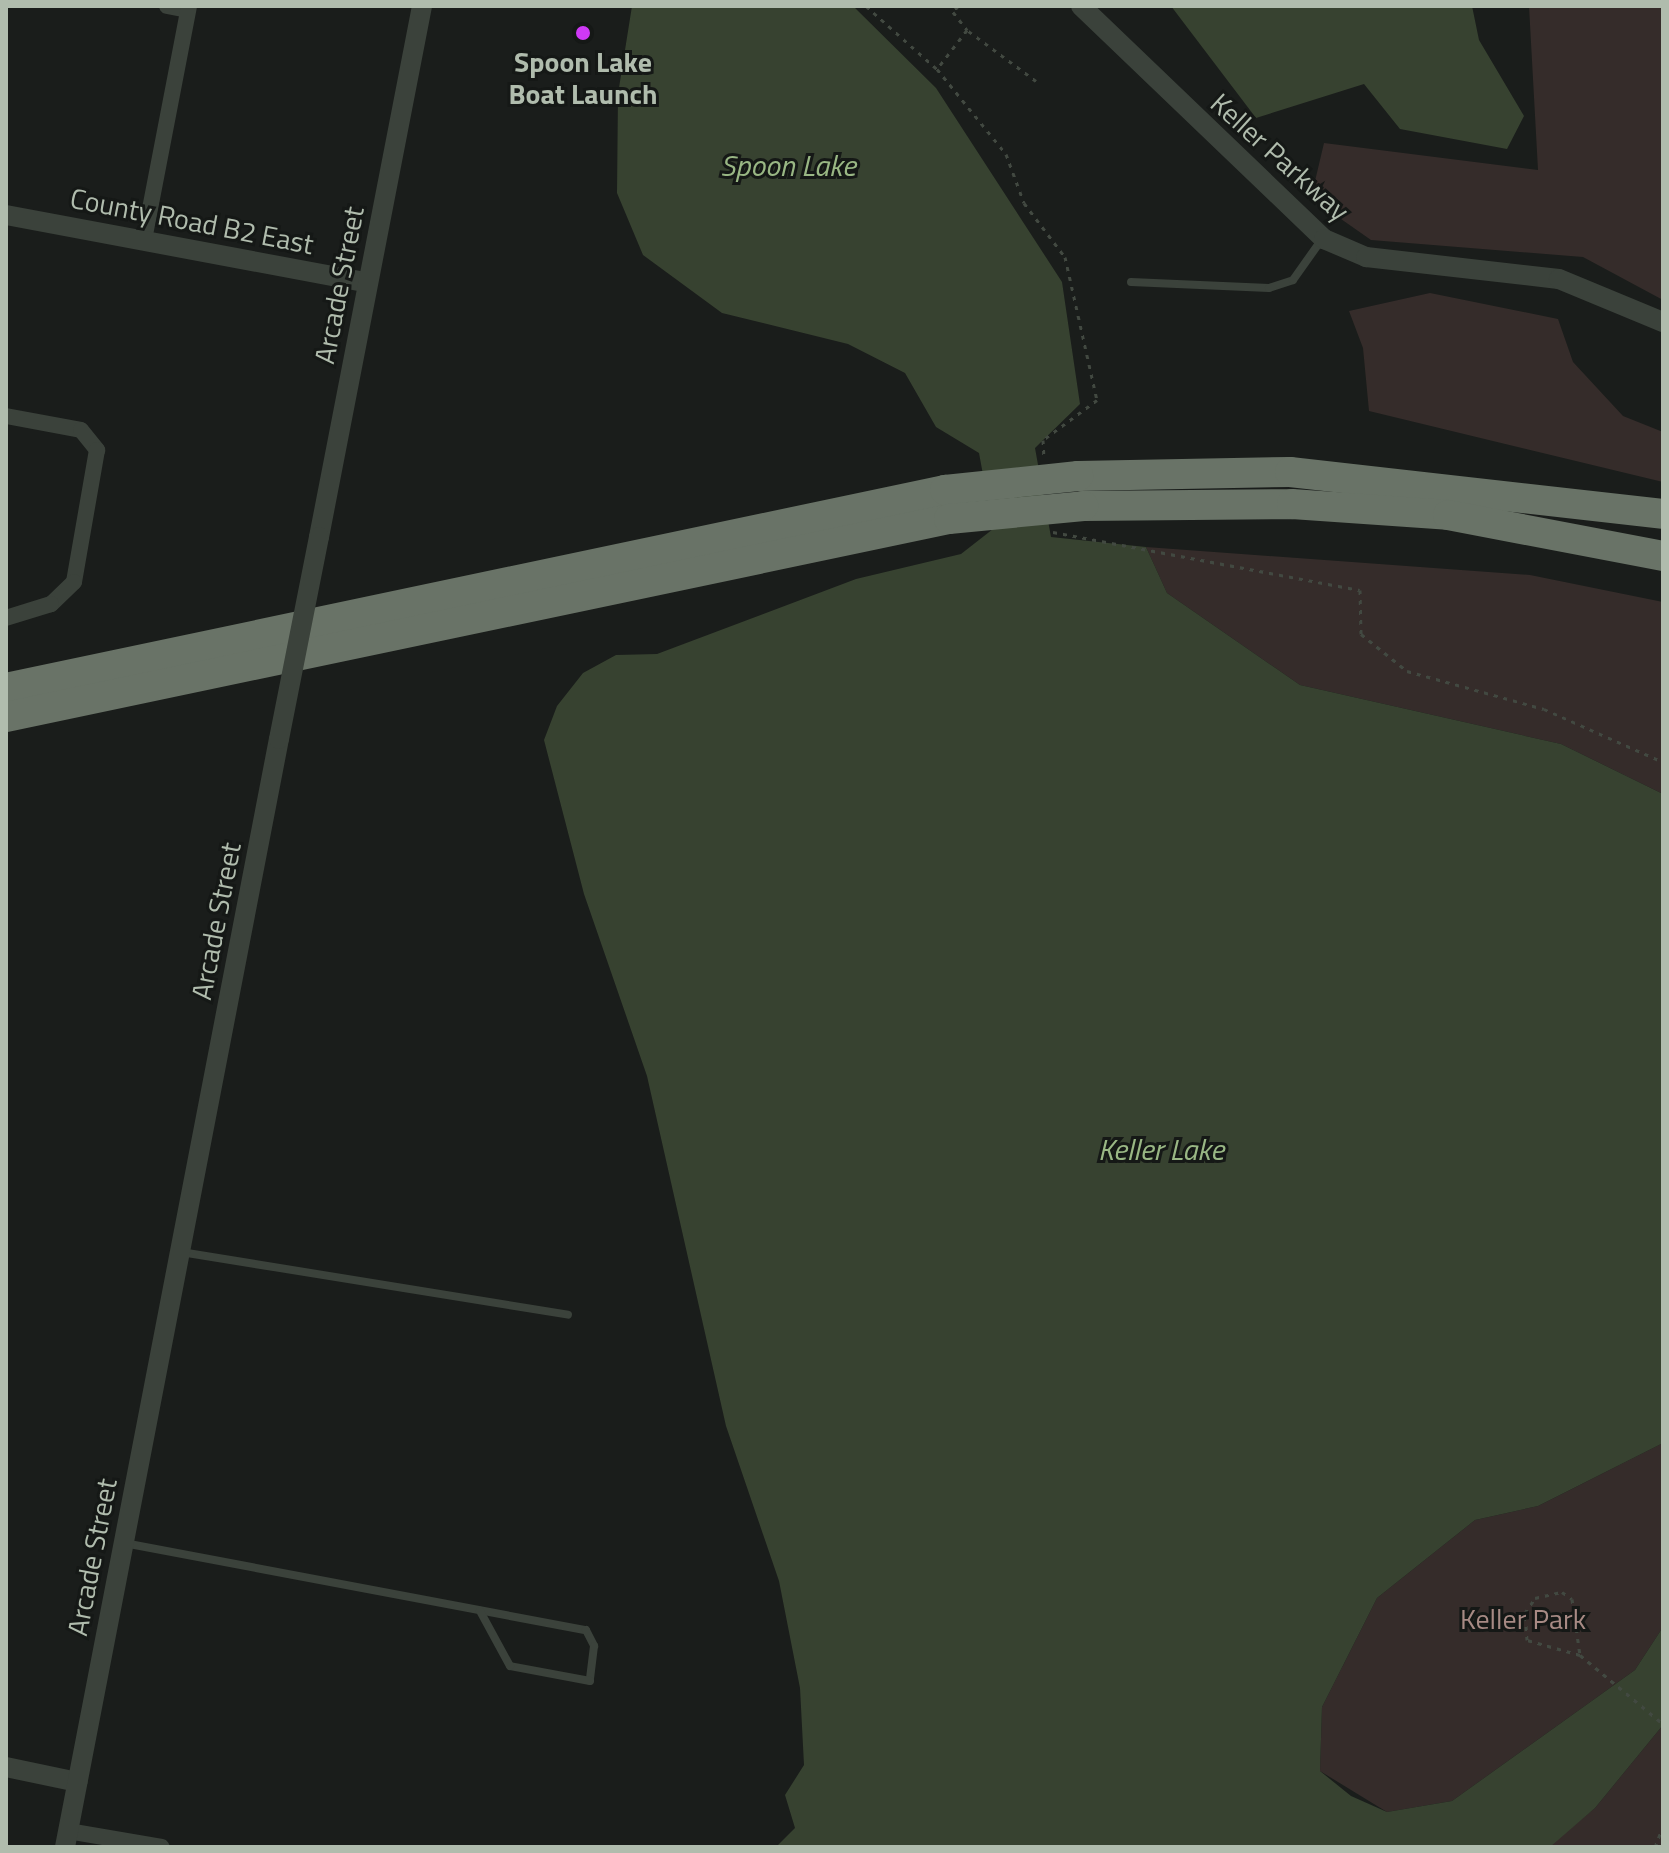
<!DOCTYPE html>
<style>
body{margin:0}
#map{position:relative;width:1669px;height:1853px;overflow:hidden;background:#1a1d1b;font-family:"Titillium Web",sans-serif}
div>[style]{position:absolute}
.green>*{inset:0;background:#352c2a}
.water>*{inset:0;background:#374230}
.path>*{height:3px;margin-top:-1.5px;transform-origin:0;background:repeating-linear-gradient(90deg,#424941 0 4px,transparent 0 10px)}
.service>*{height:8px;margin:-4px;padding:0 4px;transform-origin:4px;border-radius:4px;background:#3b423b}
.minor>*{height:16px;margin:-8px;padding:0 8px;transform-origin:8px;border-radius:8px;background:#3b423b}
.tertiary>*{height:20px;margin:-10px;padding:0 10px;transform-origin:10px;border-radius:10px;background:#3b423b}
.motorway>*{height:30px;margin:-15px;padding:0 15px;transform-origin:15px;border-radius:15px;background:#697367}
.tertiary-bridge>*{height:20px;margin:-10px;padding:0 10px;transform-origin:10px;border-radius:10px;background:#3b423b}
.motorway-bridge>*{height:30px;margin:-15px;padding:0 15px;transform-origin:15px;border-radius:15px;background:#697367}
.dots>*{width:22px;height:22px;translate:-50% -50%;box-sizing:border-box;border:4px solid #151816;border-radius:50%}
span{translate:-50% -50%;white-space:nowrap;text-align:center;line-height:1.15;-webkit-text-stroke:6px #151816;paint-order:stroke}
.poi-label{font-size:28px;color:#b0bcad;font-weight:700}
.street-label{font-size:28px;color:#b0bcad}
.park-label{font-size:28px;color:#a78a84}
.water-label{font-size:30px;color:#99b784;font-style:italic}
.frame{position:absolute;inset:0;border:8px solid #b0bcad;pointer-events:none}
</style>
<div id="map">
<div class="green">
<div style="clip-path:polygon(1529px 6px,1663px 6px,1663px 300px,1583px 257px,1371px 240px,1311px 198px,1324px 143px,1538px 170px)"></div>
<div style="clip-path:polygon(1430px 293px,1558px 319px,1573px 362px,1623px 416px,1663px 432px,1663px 482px,1369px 411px,1363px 348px,1349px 311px)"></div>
<div style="clip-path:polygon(1146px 547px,1530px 575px,1663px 602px,1663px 794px,1561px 744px,1300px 685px,1167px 593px)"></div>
<div style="clip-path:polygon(1663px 1443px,1663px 1627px,1635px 1670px,1452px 1801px,1387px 1812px,1320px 1771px,1322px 1707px,1377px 1598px,1475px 1520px,1538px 1506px)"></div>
<div style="clip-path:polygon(1663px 1725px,1663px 1847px,1548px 1847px,1595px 1808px)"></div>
</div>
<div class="water">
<div style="clip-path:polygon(632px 6px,853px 6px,936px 88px,1062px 282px,1080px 404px,1035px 448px,1051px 537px,1146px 547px,1167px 593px,1300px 685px,1561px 744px,1663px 794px,1663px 1443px,1538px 1506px,1475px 1520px,1377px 1598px,1322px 1707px,1320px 1771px,1351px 1796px,1387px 1812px,1452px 1801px,1635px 1670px,1663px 1627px,1663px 1725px,1595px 1808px,1550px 1847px,776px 1847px,795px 1828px,785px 1795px,804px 1765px,800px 1688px,779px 1581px,726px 1426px,647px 1076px,584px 894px,544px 740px,557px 706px,583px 673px,616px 655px,657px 654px,856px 579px,961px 554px,993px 529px,979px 453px,936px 427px,905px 373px,848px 344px,722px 313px,643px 255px,617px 193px,618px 94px)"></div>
<div style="clip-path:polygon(1171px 6px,1472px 6px,1479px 40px,1524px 116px,1507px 149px,1400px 129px,1364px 84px,1256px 118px)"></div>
</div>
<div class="path">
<div style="left:866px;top:6px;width:95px;rotate:41.6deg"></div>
<div style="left:958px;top:6px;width:8px;rotate:130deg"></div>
<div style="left:953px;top:12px;width:23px;rotate:52deg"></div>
<div style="left:1036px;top:81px;width:86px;rotate:-143.5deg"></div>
<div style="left:967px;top:30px;width:49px;rotate:127.6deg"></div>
<div style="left:937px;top:69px;width:109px;rotate:50.9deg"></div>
<div style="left:1006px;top:154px;width:52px;rotate:69.8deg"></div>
<div style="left:1024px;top:203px;width:68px;rotate:52.8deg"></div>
<div style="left:1065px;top:257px;width:147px;rotate:77.4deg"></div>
<div style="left:1097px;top:400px;width:67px;rotate:143.5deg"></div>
<div style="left:1043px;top:440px;width:17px;rotate:87deg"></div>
<div style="left:1053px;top:532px;width:312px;rotate:10.7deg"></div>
<div style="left:1360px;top:590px;width:44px;rotate:88.7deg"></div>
<div style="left:1361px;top:634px;width:59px;rotate:38.8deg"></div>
<div style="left:1407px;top:671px;width:142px;rotate:15.5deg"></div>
<div style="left:1544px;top:709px;width:130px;rotate:24deg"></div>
<div style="left:1580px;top:1655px;width:55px;rotate:-164.2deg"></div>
<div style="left:1527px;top:1640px;width:27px;rotate:-94deg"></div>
<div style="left:1525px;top:1613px;width:18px;rotate:-56deg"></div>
<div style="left:1535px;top:1598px;width:28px;rotate:-13deg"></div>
<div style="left:1562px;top:1592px;width:12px;rotate:35deg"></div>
<div style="left:1572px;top:1599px;width:57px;rotate:81.9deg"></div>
<div style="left:1580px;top:1655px;width:108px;rotate:39.7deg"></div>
<div style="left:1655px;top:1847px;width:22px;rotate:-69deg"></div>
</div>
<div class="service">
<div style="left:1131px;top:282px;width:138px;rotate:2.5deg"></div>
<div style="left:1269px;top:288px;width:25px;rotate:-18deg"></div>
<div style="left:1293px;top:280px;width:50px;rotate:-54.7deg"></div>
<div style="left:181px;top:1252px;width:392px;rotate:9.2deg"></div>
<div style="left:124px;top:1543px;width:470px;rotate:10.7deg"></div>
<div style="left:586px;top:1630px;width:18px;rotate:63deg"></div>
<div style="left:594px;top:1646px;width:35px;rotate:97deg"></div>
<div style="left:590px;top:1681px;width:81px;rotate:-169.4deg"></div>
<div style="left:510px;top:1666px;width:63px;rotate:-118.6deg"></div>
</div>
<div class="minor">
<div style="left:167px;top:6px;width:21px;rotate:11deg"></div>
<div style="left:144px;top:240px;width:238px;rotate:-79.1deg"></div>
<div style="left:6px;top:416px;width:76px;rotate:10.6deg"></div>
<div style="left:81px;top:430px;width:26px;rotate:51deg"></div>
<div style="left:97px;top:450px;width:134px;rotate:99.9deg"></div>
<div style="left:74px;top:582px;width:32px;rotate:136deg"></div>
<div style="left:51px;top:604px;width:47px;rotate:162.7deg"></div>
<div style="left:68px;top:1831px;width:95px;rotate:9.7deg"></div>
</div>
<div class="tertiary">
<div style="left:1081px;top:6px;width:337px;rotate:43.8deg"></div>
<div style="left:1324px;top:239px;width:46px;rotate:23.2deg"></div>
<div style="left:1366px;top:257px;width:194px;rotate:6.5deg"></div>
<div style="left:1559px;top:279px;width:113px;rotate:22.5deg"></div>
<div style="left:6px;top:215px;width:368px;rotate:10.6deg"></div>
<div style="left:319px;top:537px;width:541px;rotate:-79.02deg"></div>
<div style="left:6px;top:1767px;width:73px;rotate:11.9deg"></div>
<div style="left:65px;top:1847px;width:1128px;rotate:-79.07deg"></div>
</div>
<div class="motorway">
<div style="left:1078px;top:476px;width:212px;rotate:-1.1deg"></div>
<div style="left:1290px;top:472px;width:375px;rotate:6.4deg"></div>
<div style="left:1083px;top:506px;width:209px;rotate:-0.5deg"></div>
<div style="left:1292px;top:504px;width:156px;rotate:4deg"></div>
<div style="left:1448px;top:515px;width:219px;rotate:10.8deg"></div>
<div style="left:6px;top:688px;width:960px;rotate:-11.91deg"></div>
<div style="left:6px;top:717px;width:964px;rotate:-11.86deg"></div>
</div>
<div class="tertiary-bridge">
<div style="left:279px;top:739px;width:206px;rotate:-78.8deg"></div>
</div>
<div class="motorway-bridge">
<div style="left:945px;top:490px;width:134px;rotate:-6deg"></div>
<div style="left:949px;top:519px;width:135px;rotate:-5.5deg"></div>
</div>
<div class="dots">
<div style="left:583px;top:33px;background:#cf39f6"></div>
</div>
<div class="poi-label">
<span style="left:583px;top:78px">Spoon Lake<br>Boat Launch</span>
</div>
<div class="street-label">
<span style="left:1280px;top:157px;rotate:42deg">Keller Parkway</span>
<span style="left:192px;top:221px;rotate:11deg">County Road B2 East</span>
<span style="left:339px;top:285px;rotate:-79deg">Arcade Street</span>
<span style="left:216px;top:921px;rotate:-79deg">Arcade Street</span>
<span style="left:92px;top:1557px;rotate:-79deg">Arcade Street</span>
</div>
<div class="park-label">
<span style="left:1523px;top:1619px">Keller Park</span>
</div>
<div class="water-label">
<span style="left:788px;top:165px">Spoon Lake</span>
<span style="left:1161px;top:1149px">Keller Lake</span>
</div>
<div class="frame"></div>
</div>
